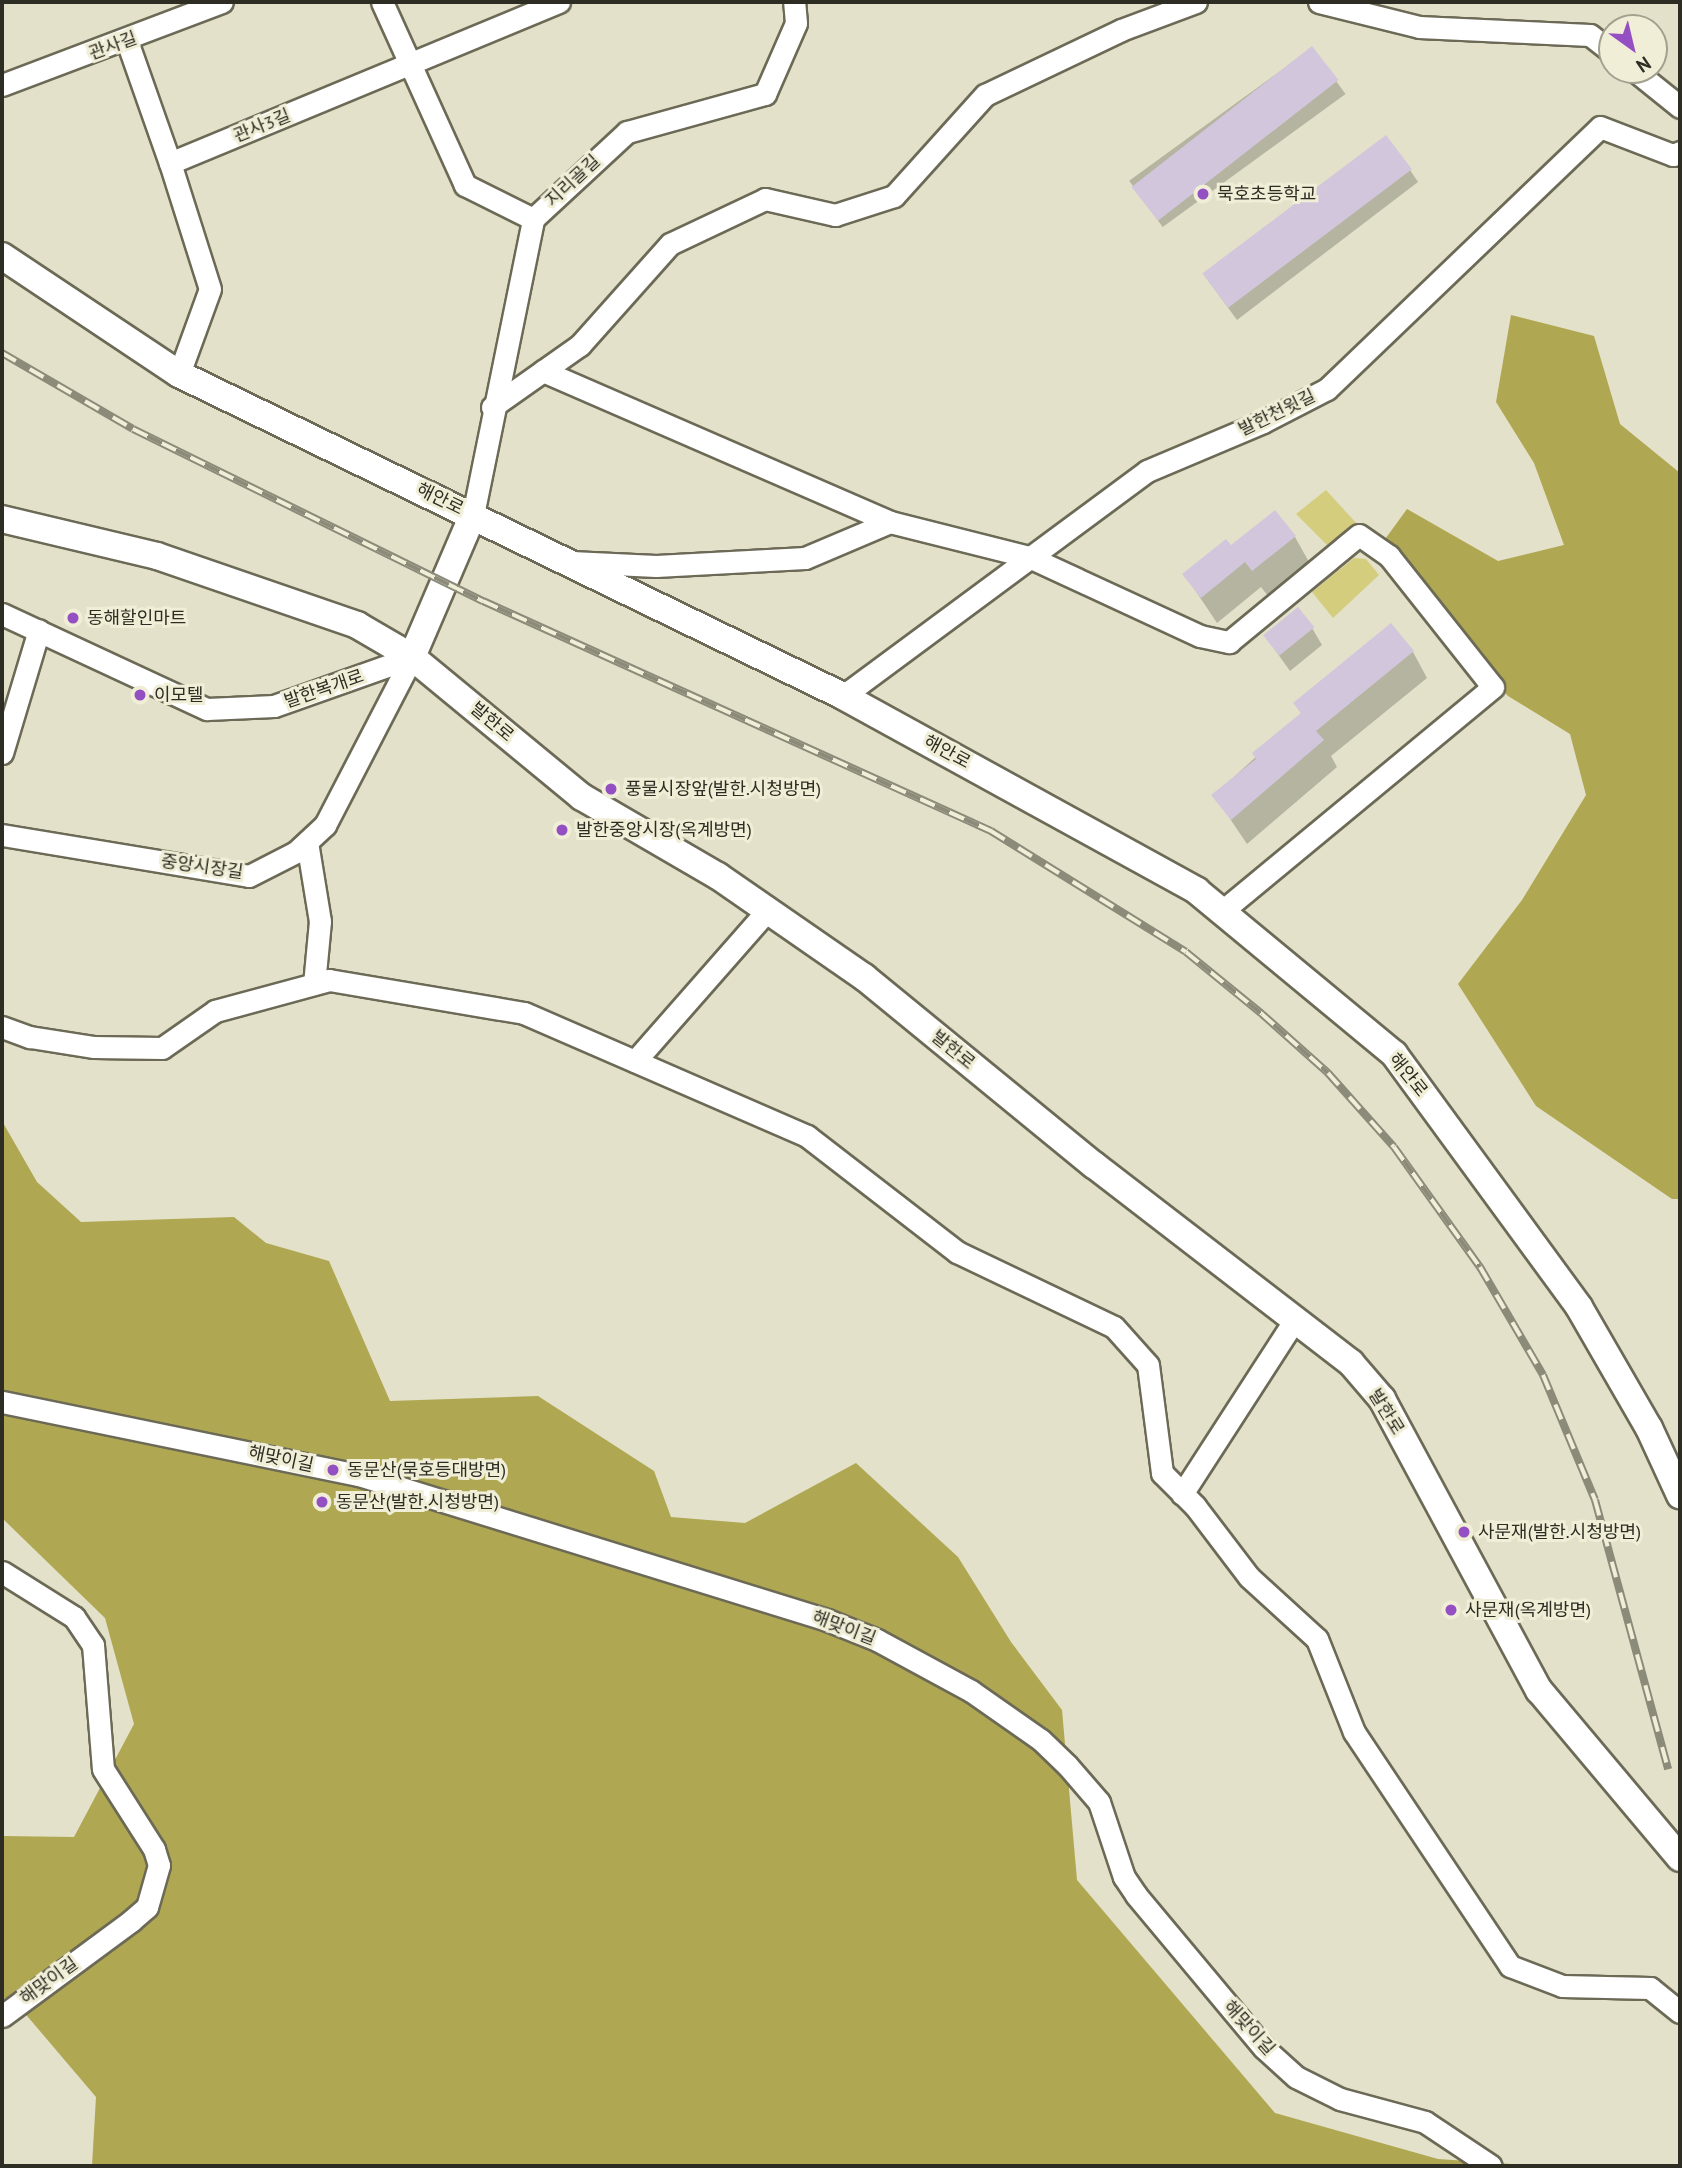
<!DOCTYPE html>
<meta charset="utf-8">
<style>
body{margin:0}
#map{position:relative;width:1682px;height:2168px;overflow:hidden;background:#e3e1c9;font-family:"PT Sans","Noto Sans KR",sans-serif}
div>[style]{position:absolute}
.green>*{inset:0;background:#d4cd7e}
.forest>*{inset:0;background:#afa751}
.shadow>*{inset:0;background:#0003;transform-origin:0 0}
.building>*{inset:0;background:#d2c6dc;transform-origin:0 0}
.roads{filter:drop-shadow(2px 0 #6c6a56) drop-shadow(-2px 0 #6c6a56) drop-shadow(0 2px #6c6a56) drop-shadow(0 -2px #6c6a56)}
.minor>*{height:21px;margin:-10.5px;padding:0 10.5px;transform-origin:10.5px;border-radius:10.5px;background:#fff}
.tertiary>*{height:26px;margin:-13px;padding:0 13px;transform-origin:13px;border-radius:13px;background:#fff}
.rail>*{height:8px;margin-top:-4px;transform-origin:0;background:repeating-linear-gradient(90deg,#f0eed6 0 16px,#8c8a79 0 32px);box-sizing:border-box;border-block:2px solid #8c8a79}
.dots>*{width:19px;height:19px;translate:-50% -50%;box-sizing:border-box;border:4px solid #f0eed6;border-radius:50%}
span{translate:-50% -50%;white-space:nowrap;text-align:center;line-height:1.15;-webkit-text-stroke:6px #f0eed6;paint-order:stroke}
.street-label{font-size:18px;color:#2e2d24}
.poi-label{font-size:18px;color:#2e2d24}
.left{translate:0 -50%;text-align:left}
.frame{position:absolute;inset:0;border:4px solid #2e2d24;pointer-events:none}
.north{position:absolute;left:1598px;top:14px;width:70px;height:70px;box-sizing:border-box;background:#f0eed6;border:2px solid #a2a18f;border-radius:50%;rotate:146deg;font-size:19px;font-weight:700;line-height:28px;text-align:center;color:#2e2d24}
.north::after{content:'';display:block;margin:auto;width:24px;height:32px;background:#944fc3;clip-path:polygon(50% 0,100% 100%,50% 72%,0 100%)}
</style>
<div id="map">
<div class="green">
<div style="clip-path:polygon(1326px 490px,1357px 524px,1356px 533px,1333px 551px,1296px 514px)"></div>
<div style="clip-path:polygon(1354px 558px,1366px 559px,1379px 575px,1333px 618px,1312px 592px)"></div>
</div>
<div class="forest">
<div style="clip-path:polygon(1511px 315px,1594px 336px,1620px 424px,1680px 473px,1680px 1199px,1672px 1199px,1536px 1106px,1458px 984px,1522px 900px,1586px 795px,1570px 734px,1508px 696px,1375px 553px,1407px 509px,1498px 561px,1564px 545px,1534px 463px,1496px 402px)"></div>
<div style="clip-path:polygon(2px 1121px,37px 1182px,81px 1222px,234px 1217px,266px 1243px,329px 1261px,390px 1401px,538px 1396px,654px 1471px,671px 1517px,745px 1523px,856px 1463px,958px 1557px,1011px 1642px,1062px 1710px,1077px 1880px,1275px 2113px,1438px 2159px,1542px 2166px,92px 2166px,96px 2097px,11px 1997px,2px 1999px,2px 1836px,74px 1837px,134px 1724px,105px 1618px,2px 1518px)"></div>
</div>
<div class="shadow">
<div style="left:1312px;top:48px;width:57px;height:226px;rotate:54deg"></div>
<div style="clip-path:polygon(1410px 170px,1418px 182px,1237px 320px,1205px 276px)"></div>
<div style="clip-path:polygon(1295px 537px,1309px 562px,1268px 596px,1261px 587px,1217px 623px,1185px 575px,1231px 548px)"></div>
<div style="clip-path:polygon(1312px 628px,1322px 645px,1290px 671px,1265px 636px)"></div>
<div style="clip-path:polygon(1413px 652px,1427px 678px,1331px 756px,1337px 767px,1247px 844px,1214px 795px,1302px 715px,1295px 703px)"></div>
</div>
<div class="building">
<div style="left:1312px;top:46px;width:43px;height:229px;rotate:52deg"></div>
<div style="left:1386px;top:135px;width:43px;height:230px;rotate:53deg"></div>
<div style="clip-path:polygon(1275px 510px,1296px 536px,1252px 571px,1245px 562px,1201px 598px,1182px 574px,1226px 539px,1231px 545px)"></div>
<div style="left:1298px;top:607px;width:26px;height:45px;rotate:51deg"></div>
<div style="clip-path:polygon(1391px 623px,1414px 651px,1316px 731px,1324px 740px,1231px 820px,1211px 795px,1256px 759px,1252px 753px,1301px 713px,1293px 703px)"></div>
</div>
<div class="roads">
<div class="minor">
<div style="left:382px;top:2px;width:201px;rotate:65.6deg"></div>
<div style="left:465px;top:185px;width:76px;rotate:26.6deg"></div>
<div style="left:1319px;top:2px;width:103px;rotate:14deg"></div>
<div style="left:1419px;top:27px;width:171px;rotate:2.7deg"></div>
<div style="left:1590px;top:35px;width:28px;rotate:38deg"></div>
<div style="left:127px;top:41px;width:129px;rotate:70.6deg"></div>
<div style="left:1634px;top:70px;width:59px;rotate:38.8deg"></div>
<div style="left:2px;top:85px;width:235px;rotate:-20.7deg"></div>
<div style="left:543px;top:371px;width:378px;rotate:23.5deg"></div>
<div style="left:179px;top:374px;width:90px;rotate:-70deg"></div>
<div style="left:210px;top:289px;width:132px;rotate:-107.6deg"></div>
<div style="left:170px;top:163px;width:421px;rotate:-22.5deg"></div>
<div style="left:492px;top:407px;width:108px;rotate:-35.2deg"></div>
<div style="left:580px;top:345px;width:135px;rotate:-48.3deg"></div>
<div style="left:670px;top:244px;width:105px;rotate:-25.3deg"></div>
<div style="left:765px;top:199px;width:72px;rotate:12.9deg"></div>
<div style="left:835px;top:215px;width:62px;rotate:-17.9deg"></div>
<div style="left:894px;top:196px;width:136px;rotate:-48deg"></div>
<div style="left:985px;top:95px;width:151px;rotate:-25.5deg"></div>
<div style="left:1121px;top:30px;width:80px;rotate:-20.5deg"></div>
<div style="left:473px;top:515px;width:302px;rotate:-78.5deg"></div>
<div style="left:533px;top:219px;width:128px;rotate:-42.8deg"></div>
<div style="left:627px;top:132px;width:143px;rotate:-15.4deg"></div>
<div style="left:765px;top:94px;width:77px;rotate:-66.4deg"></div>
<div style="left:796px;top:23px;width:21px;rotate:-95deg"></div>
<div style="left:571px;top:562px;width:85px;rotate:2.7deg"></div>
<div style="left:656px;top:566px;width:149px;rotate:-3.1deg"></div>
<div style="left:805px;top:558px;width:92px;rotate:-23deg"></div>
<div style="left:890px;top:522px;width:143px;rotate:14.1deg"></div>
<div style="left:1029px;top:557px;width:188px;rotate:24.8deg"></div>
<div style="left:1200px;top:636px;width:30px;rotate:12deg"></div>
<div style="left:1229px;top:642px;width:168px;rotate:-39.5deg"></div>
<div style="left:1359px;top:535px;width:37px;rotate:35deg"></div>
<div style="left:1389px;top:556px;width:167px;rotate:51.6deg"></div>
<div style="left:1493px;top:687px;width:354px;rotate:140.4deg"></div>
<div style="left:2px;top:614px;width:226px;rotate:24.9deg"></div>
<div style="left:207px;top:709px;width:67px;rotate:-2.6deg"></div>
<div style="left:274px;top:706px;width:146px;rotate:-19.5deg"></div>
<div style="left:843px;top:696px;width:378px;rotate:-36.5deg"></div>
<div style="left:1147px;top:471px;width:126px;rotate:-22.9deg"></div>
<div style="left:1263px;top:422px;width:72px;rotate:-27.3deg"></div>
<div style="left:1327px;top:389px;width:378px;rotate:-43.8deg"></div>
<div style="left:1600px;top:127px;width:78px;rotate:21deg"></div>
<div style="left:1673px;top:155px;width:8px;rotate:-23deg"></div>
<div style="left:2px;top:753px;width:128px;rotate:-73.3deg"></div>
<div style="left:2px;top:835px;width:250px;rotate:9.4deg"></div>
<div style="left:249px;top:876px;width:53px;rotate:-27.1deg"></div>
<div style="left:296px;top:852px;width:40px;rotate:-43deg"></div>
<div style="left:325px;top:825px;width:189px;rotate:-62.6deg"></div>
<div style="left:307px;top:842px;width:80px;rotate:80.7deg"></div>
<div style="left:320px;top:921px;width:63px;rotate:95.4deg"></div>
<div style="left:2px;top:1027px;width:30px;rotate:20deg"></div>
<div style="left:30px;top:1037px;width:65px;rotate:8.9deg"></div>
<div style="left:94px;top:1047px;width:68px;rotate:0.8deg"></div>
<div style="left:162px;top:1048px;width:65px;rotate:-34.9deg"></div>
<div style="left:215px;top:1011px;width:118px;rotate:-15.2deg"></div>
<div style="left:329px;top:980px;width:198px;rotate:9.6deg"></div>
<div style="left:524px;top:1013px;width:309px;rotate:23.5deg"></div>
<div style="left:807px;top:1136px;width:190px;rotate:37.7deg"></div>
<div style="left:957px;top:1252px;width:174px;rotate:25.5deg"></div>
<div style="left:1114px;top:1327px;width:51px;rotate:48.2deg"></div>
<div style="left:1148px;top:1365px;width:109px;rotate:82.6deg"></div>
<div style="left:1162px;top:1473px;width:47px;rotate:45deg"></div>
<div style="left:1195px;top:1506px;width:89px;rotate:52.7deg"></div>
<div style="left:1249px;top:1577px;width:92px;rotate:42.4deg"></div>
<div style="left:1317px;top:1639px;width:100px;rotate:68.3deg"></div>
<div style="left:1354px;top:1732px;width:281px;rotate:56.3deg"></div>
<div style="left:1510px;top:1966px;width:56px;rotate:21deg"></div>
<div style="left:1562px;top:1986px;width:88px;rotate:1.3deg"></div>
<div style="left:1650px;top:1988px;width:38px;rotate:39deg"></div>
<div style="left:635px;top:1061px;width:200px;rotate:-48.7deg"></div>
<div style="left:2px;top:1402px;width:364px;rotate:11.6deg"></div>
<div style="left:359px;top:1475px;width:490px;rotate:17.2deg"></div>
<div style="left:827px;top:1620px;width:54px;rotate:21.8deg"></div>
<div style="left:877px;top:1640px;width:107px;rotate:28.5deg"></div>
<div style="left:971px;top:1691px;width:85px;rotate:35deg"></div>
<div style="left:1041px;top:1740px;width:36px;rotate:44deg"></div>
<div style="left:1067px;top:1765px;width:49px;rotate:49.1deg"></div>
<div style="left:1099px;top:1802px;width:79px;rotate:71.6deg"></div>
<div style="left:1124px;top:1877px;width:22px;rotate:56deg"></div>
<div style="left:1136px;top:1895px;width:199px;rotate:50.1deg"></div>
<div style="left:1264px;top:2048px;width:43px;rotate:42.2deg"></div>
<div style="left:1296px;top:2077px;width:49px;rotate:26.6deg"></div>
<div style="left:1340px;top:2099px;width:88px;rotate:15.1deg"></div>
<div style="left:1425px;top:2122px;width:79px;rotate:33.7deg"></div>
<div style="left:1182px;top:1494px;width:208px;rotate:-57.1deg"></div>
<div style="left:2px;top:1572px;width:85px;rotate:32deg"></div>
<div style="left:74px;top:1617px;width:34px;rotate:56deg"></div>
<div style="left:93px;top:1645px;width:124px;rotate:85.4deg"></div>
<div style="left:103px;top:1769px;width:95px;rotate:57.5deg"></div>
<div style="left:154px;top:1849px;width:17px;rotate:73deg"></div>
<div style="left:159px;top:1865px;width:44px;rotate:105.9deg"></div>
<div style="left:147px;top:1907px;width:21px;rotate:139deg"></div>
<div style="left:131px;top:1921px;width:160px;rotate:143.6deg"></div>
</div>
<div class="tertiary">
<div style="left:2px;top:256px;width:213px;rotate:33.7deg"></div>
<div style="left:179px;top:374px;width:738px;rotate:25.87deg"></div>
<div style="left:843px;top:696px;width:404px;rotate:28.8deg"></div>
<div style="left:1197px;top:891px;width:256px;rotate:39.6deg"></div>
<div style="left:1394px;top:1054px;width:313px;rotate:53.8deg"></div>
<div style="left:1579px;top:1307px;width:140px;rotate:60deg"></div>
<div style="left:1649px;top:1428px;width:74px;rotate:65.2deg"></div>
<div style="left:2px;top:519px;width:159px;rotate:13.4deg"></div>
<div style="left:157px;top:556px;width:212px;rotate:19deg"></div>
<div style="left:357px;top:625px;width:64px;rotate:30.2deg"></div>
<div style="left:412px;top:657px;width:220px;rotate:39.5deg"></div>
<div style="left:582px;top:797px;width:157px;rotate:30.2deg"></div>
<div style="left:718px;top:876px;width:178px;rotate:34.7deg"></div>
<div style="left:864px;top:977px;width:297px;rotate:39.3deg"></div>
<div style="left:1094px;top:1165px;width:324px;rotate:37.6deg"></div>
<div style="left:1351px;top:1363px;width:48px;rotate:49.3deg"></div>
<div style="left:1382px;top:1399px;width:331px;rotate:61.7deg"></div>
<div style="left:1539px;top:1690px;width:219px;rotate:50deg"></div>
<div style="left:412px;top:657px;width:155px;rotate:-66.8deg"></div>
</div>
</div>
<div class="rail">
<div style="left:2px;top:353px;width:151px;rotate:30.1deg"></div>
<div style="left:133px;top:429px;width:390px;rotate:26.2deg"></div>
<div style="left:483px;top:601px;width:558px;rotate:24.36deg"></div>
<div style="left:991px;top:831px;width:229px;rotate:31.8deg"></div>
<div style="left:1186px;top:952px;width:98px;rotate:39.2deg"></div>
<div style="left:1262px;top:1014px;width:89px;rotate:41.8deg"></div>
<div style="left:1328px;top:1073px;width:99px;rotate:48.3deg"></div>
<div style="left:1394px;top:1147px;width:148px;rotate:54.4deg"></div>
<div style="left:1480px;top:1267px;width:125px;rotate:59.7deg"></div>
<div style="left:1543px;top:1375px;width:135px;rotate:67.4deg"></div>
<div style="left:1595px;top:1500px;width:279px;rotate:74.8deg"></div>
</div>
<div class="dots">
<div style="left:1203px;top:194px;background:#944fc3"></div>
<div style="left:73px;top:618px;background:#944fc3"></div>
<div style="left:140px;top:695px;background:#944fc3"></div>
<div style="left:611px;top:789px;background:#944fc3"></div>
<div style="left:562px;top:830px;background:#944fc3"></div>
<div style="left:333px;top:1470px;background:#944fc3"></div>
<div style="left:322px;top:1502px;background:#944fc3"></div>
<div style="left:1464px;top:1532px;background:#944fc3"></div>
<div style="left:1451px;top:1610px;background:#944fc3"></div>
</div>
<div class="street-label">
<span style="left:113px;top:46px;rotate:-20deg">관사길</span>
<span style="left:262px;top:126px;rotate:-22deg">관사3길</span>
<span style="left:573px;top:181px;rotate:-43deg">지리골길</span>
<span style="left:1277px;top:413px;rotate:-26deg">발한천윗길</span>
<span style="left:440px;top:499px;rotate:26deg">해안로</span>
<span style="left:324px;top:689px;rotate:-19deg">발한복개로</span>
<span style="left:492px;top:722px;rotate:40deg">발한로</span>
<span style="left:947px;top:752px;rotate:28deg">해안로</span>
<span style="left:202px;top:867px;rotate:8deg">중앙시장길</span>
<span style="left:953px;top:1050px;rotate:39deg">발한로</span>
<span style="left:1408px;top:1075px;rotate:51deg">해안로</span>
<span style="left:1386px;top:1412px;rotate:58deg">발한로</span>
<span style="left:281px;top:1459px;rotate:12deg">해맞이길</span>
<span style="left:844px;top:1628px;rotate:21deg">해맞이길</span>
<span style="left:49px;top:1981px;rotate:-36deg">해맞이길</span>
<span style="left:1249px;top:2028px;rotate:48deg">해맞이길</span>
</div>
<div class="poi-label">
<span class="left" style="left:1217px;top:194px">묵호초등학교</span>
<span class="left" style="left:87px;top:618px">동해할인마트</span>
<span class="left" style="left:154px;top:695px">이모텔</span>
<span class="left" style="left:625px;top:789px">풍물시장앞(발한.시청방면)</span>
<span class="left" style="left:576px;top:830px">발한중앙시장(옥계방면)</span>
<span class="left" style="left:347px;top:1470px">동문산(묵호등대방면)</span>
<span class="left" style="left:336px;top:1502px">동문산(발한.시청방면)</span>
<span class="left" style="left:1478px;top:1532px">사문재(발한.시청방면)</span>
<span class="left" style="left:1465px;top:1610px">사문재(옥계방면)</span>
</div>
<div class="frame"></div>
<div class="north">N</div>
</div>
